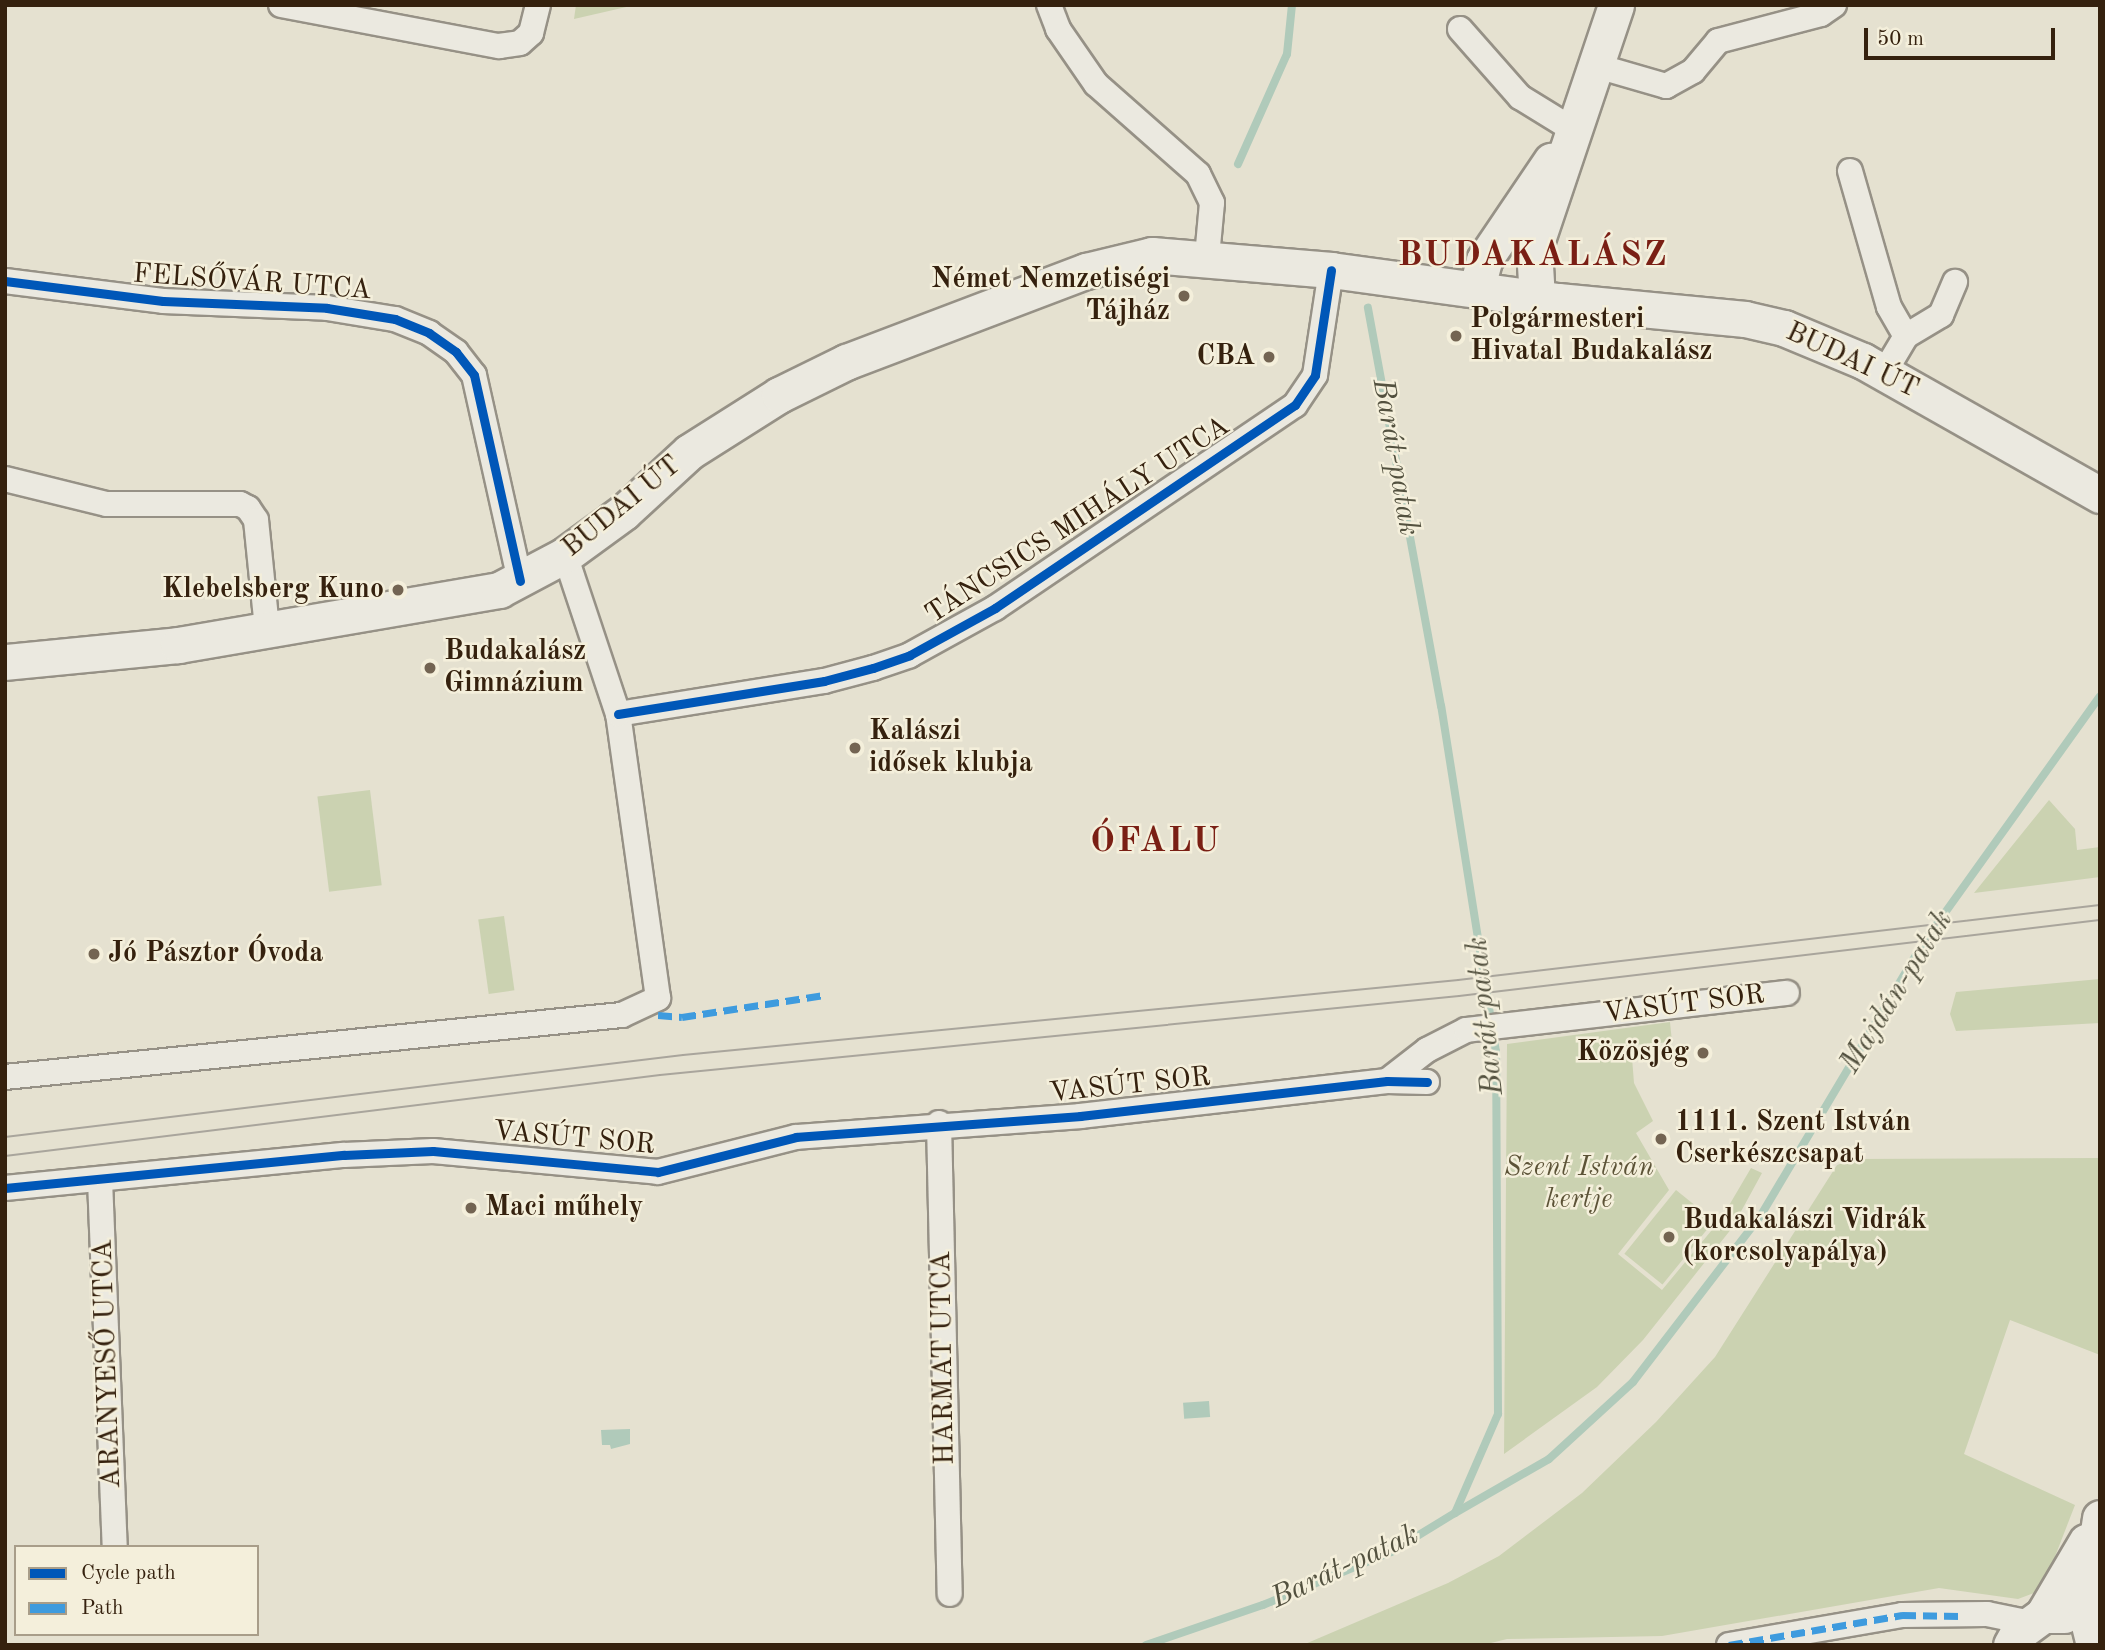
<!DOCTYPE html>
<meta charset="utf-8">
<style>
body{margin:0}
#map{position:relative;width:2105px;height:1650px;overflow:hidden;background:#e5e1d0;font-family:"Old Standard TT",serif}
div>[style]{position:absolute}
.green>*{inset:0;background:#cbd2b1;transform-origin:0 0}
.water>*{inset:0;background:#b0caba;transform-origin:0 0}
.stream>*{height:8px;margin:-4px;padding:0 4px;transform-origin:4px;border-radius:4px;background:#b0caba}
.roads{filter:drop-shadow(2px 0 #969186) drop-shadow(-2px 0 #969186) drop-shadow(0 2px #969186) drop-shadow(0 -2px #969186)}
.minor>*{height:24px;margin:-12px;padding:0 12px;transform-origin:12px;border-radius:12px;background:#ebe9e0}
.secondary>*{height:35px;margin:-17.5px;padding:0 17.5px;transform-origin:17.5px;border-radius:17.5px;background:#ebe9e0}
.tram>*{height:2px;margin:-1px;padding:0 1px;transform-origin:1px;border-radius:1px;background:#a9a59c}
.quiet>*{height:7px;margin-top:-3.5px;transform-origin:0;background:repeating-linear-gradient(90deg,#3e9bde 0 14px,transparent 0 21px)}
.cycleway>*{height:9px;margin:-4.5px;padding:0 4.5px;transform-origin:4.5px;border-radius:4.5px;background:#0057b8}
.dots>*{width:19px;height:19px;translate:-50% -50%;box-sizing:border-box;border:4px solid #f4efdb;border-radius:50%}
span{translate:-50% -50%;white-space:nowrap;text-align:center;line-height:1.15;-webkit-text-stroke:5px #f4efdb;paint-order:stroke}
.poi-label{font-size:28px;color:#35210e;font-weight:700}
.right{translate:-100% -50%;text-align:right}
.left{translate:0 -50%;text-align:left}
.street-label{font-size:28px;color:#35210e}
.park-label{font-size:28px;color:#5c5337;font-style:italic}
.water-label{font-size:30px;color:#53513f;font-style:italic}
.district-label{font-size:35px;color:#7a1f14;font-weight:700;letter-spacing:2px}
.frame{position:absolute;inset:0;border:7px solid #35210e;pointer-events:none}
.legend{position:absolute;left:14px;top:1545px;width:245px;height:91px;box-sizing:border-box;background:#f4efdb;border:2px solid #a89d89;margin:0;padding:9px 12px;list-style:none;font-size:21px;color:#35210e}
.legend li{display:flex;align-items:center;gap:14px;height:35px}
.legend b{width:35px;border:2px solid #a89d89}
.scale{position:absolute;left:1864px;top:28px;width:191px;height:32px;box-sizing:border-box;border:4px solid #35210e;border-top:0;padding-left:9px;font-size:21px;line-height:24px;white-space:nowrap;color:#35210e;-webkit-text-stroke:5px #f4efdb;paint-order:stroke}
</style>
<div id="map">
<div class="green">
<div style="clip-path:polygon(576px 5px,635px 5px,574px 19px)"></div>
<div style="left:370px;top:790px;width:96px;height:53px;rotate:83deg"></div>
<div style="clip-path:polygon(2049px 800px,2075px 829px,2077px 850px,2100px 847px,2100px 877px,1974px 893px)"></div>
<div style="left:504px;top:916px;width:75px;height:26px;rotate:82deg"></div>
<div style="clip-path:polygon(2100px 979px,2100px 1023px,1956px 1031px,1950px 1014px,1956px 992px)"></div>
<div style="clip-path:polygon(1670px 1022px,1672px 1042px,1631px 1045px,1634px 1083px,1653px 1121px,1636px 1133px,1669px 1190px,1618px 1254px,1662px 1290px,1721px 1219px,1751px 1168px,1762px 1173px,1732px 1228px,1643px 1340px,1597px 1387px,1504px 1454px,1507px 1044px)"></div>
<div style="clip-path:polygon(2100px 1158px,2100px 1355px,2010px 1320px,1964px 1454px,2075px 1505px,2042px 1590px,2018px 1599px,1939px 1588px,1662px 1636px,1507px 1639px,1483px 1645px,1305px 1644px,1448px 1583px,1499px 1556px,1582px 1493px,1656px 1422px,1715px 1357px,1837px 1165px,1854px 1159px)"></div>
<div style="left:1676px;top:1190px;width:49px;height:82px;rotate:39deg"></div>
</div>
<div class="water">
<div style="left:1209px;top:1401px;width:16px;height:26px;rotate:86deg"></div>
<div style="clip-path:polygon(630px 1429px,630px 1444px,611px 1449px,610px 1445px,602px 1445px,601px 1430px)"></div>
</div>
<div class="stream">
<div style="left:1238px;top:164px;width:120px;rotate:-66deg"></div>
<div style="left:1287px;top:54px;width:49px;rotate:-84.2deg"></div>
<div style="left:1455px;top:1513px;width:108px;rotate:-29.9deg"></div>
<div style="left:1549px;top:1459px;width:114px;rotate:-42.5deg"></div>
<div style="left:1633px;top:1382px;width:210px;rotate:-52.5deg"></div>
<div style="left:1761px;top:1215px;width:318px;rotate:-59.2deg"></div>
<div style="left:1924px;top:942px;width:302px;rotate:-54.4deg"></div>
<div style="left:1146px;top:1645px;width:124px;rotate:-18.9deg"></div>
<div style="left:1263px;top:1605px;width:139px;rotate:-22.5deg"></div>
<div style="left:1391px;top:1552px;width:75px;rotate:-31.4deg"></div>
<div style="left:1455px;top:1513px;width:108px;rotate:-66.5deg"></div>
<div style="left:1498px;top:1414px;width:362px;rotate:-90.3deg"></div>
<div style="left:1496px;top:1052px;width:350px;rotate:-99deg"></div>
<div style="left:1441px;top:706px;width:405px;rotate:-100.4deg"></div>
</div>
<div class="roads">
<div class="minor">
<div style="left:281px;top:5px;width:222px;rotate:10.7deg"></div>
<div style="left:499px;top:46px;width:21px;rotate:-8deg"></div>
<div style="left:520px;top:43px;width:15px;rotate:-42deg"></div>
<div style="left:531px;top:33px;width:29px;rotate:-76deg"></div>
<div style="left:1049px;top:5px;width:26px;rotate:69deg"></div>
<div style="left:1058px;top:29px;width:67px;rotate:55.4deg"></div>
<div style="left:1096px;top:84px;width:136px;rotate:41.4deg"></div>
<div style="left:1198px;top:174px;width:32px;rotate:64deg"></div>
<div style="left:1212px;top:203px;width:54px;rotate:95.3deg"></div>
<div style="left:1460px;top:29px;width:91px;rotate:48.6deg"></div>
<div style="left:1520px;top:97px;width:61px;rotate:31.6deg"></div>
<div style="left:1597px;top:66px;width:72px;rotate:16.2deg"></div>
<div style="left:1666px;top:86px;width:31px;rotate:-29deg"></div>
<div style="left:1693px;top:71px;width:39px;rotate:-50deg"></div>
<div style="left:1718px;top:41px;width:106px;rotate:-14.7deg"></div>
<div style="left:1821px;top:14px;width:16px;rotate:-35deg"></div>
<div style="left:1850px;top:171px;width:141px;rotate:74deg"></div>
<div style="left:1889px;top:307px;width:34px;rotate:60deg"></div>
<div style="left:5px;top:281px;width:159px;rotate:7.2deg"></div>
<div style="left:163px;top:301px;width:164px;rotate:2.4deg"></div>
<div style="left:327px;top:308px;width:69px;rotate:9.2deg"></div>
<div style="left:395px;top:319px;width:37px;rotate:22deg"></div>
<div style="left:429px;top:333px;width:33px;rotate:35deg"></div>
<div style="left:456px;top:352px;width:29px;rotate:52deg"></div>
<div style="left:474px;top:375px;width:211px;rotate:77.4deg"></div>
<div style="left:1906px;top:336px;width:41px;rotate:-31deg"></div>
<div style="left:1941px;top:315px;width:36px;rotate:-67deg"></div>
<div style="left:1884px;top:373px;width:43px;rotate:-59.3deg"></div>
<div style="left:5px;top:479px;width:105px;rotate:13.8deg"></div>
<div style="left:107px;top:504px;width:133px"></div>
<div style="left:240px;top:504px;width:9px;rotate:27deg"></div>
<div style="left:248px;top:508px;width:14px;rotate:56deg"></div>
<div style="left:256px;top:520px;width:110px;rotate:84.2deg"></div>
<div style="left:618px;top:714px;width:209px;rotate:-9.1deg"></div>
<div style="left:824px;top:681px;width:51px;rotate:-14.9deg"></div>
<div style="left:873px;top:668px;width:39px;rotate:-19deg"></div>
<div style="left:910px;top:655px;width:97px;rotate:-28.9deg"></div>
<div style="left:995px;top:608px;width:362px;rotate:-34.1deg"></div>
<div style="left:1295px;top:405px;width:36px;rotate:-56deg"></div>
<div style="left:1315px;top:375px;width:106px;rotate:-81.3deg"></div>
<div style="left:5px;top:1077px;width:620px;rotate:-5.74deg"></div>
<div style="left:622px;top:1015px;width:40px;rotate:-25deg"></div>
<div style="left:658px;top:998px;width:287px;rotate:-98deg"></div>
<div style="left:618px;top:714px;width:168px;rotate:-108.4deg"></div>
<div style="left:1387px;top:1081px;width:51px;rotate:-37.8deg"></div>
<div style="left:1427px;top:1050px;width:44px;rotate:-27.1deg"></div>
<div style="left:1466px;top:1030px;width:323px;rotate:-6.6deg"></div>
<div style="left:939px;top:1123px;width:471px;rotate:88.7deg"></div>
<div style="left:100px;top:1180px;width:367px;rotate:87.7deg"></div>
<div style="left:5px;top:1188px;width:341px;rotate:-5.6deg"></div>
<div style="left:344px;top:1155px;width:89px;rotate:-2.6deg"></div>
<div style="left:433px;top:1151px;width:226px;rotate:5.3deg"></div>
<div style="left:658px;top:1172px;width:142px;rotate:-14.2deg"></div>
<div style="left:796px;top:1137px;width:285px;rotate:-4.2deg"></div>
<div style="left:1080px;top:1116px;width:309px;rotate:-6.5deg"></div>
<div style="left:1387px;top:1081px;width:40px;rotate:1.4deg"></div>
<div style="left:1729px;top:1645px;width:176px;rotate:-9.8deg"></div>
<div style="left:1902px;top:1615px;width:85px;rotate:-0.7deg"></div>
<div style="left:1987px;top:1614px;width:45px;rotate:11.6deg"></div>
</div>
<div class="secondary">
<div style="left:1477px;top:287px;width:28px;rotate:-75deg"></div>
<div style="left:1484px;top:260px;width:120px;rotate:-55.9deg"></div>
<div style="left:1537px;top:298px;width:49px;rotate:-93.5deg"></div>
<div style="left:1534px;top:249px;width:257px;rotate:-71.4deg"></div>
<div style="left:5px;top:662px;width:174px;rotate:-5.6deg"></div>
<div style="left:178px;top:645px;width:326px;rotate:-9.7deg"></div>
<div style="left:499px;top:590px;width:75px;rotate:-27.9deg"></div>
<div style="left:565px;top:555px;width:73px;rotate:-36.1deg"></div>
<div style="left:624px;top:512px;width:88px;rotate:-42.7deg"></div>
<div style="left:689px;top:452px;width:107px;rotate:-32.3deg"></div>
<div style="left:779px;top:395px;width:75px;rotate:-26.2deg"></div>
<div style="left:846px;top:362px;width:257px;rotate:-20.8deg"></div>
<div style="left:1086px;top:271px;width:68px;rotate:-13.6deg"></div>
<div style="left:1152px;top:255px;width:180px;rotate:4.8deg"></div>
<div style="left:1331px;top:270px;width:229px;rotate:7.8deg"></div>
<div style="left:1558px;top:301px;width:188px;rotate:5.5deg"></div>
<div style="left:1745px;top:319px;width:40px;rotate:13deg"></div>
<div style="left:1784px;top:328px;width:86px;rotate:22.7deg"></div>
<div style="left:1863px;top:361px;width:272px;rotate:29.5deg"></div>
<div style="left:2043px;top:1615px;width:85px;rotate:-59.5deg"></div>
<div style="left:2011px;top:1645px;width:13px;rotate:-61deg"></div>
<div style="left:2017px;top:1634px;width:32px;rotate:-36deg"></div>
<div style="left:2043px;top:1615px;width:21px"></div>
<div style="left:2094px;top:1645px;width:34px;rotate:-104deg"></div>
<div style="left:2086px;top:1612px;width:95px;rotate:-81.5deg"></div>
</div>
</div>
<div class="tram">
<div style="left:5px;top:1137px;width:683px;rotate:-6.9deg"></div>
<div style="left:683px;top:1055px;width:779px;rotate:-5.53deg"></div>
<div style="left:1458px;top:980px;width:646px;rotate:-6.66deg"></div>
<div style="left:5px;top:1156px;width:660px;rotate:-7.05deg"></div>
<div style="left:660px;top:1075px;width:803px;rotate:-5.65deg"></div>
<div style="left:1459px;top:996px;width:645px;rotate:-6.76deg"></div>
</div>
<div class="quiet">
<div style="left:658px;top:1015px;width:24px;rotate:5deg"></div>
<div style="left:682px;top:1017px;width:144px;rotate:-8.8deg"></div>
<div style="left:1729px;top:1645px;width:176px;rotate:-9.8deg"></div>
<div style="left:1902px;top:1615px;width:58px;rotate:1deg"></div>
</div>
<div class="cycleway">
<div style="left:5px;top:281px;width:159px;rotate:7.2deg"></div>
<div style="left:163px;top:301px;width:164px;rotate:2.4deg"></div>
<div style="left:327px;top:308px;width:69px;rotate:9.2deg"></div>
<div style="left:395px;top:319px;width:37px;rotate:22deg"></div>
<div style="left:429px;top:333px;width:33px;rotate:35deg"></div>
<div style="left:456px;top:352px;width:29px;rotate:52deg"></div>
<div style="left:474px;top:375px;width:211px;rotate:77.4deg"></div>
<div style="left:618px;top:714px;width:209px;rotate:-9.1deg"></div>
<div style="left:824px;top:681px;width:51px;rotate:-14.9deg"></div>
<div style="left:873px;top:668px;width:39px;rotate:-19deg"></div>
<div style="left:910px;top:655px;width:97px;rotate:-28.9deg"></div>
<div style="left:995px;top:608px;width:362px;rotate:-34.1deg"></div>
<div style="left:1295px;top:405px;width:36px;rotate:-56deg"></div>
<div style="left:1315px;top:375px;width:106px;rotate:-81.3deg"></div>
<div style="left:5px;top:1188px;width:341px;rotate:-5.6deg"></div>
<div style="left:344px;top:1155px;width:89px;rotate:-2.6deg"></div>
<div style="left:433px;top:1151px;width:226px;rotate:5.3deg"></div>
<div style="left:658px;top:1172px;width:142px;rotate:-14.2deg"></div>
<div style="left:796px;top:1137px;width:285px;rotate:-4.2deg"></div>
<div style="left:1080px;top:1116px;width:309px;rotate:-6.5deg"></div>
<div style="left:1387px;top:1081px;width:40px;rotate:1.4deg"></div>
</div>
<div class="dots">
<div style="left:1184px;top:296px;background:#736452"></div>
<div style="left:1456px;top:336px;background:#736452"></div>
<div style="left:1269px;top:357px;background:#736452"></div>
<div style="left:398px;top:590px;background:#736452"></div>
<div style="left:430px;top:668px;background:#736452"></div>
<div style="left:855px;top:748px;background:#736452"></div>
<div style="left:94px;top:954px;background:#736452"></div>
<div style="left:1703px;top:1053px;background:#736452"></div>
<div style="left:1661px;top:1139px;background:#736452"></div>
<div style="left:471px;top:1208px;background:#736452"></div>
<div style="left:1669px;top:1237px;background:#736452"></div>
</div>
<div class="poi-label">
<span class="right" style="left:1170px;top:296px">Német Nemzetiségi<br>Tájház</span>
<span class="left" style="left:1470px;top:336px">Polgármesteri<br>Hivatal Budakalász</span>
<span class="right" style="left:1255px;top:357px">CBA</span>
<span class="right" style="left:384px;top:590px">Klebelsberg Kuno</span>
<span class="left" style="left:444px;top:668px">Budakalász<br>Gimnázium</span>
<span class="left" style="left:869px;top:748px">Kalászi<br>idősek klubja</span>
<span class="left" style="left:108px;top:954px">Jó Pásztor Óvoda</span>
<span class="right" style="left:1689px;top:1053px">Közösjég</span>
<span class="left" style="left:1675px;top:1139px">1111. Szent István<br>Cserkészcsapat</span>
<span class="left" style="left:485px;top:1208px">Maci műhely</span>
<span class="left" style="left:1683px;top:1237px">Budakalászi Vidrák<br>(korcsolyapálya)</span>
</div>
<div class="street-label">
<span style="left:252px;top:283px;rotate:4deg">FELSŐVÁR UTCA</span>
<span style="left:1852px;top:361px;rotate:25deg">BUDAI ÚT</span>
<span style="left:622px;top:507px;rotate:-39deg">BUDAI ÚT</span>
<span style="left:1078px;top:521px;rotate:-33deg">TÁNCSICS MIHÁLY UTCA</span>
<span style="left:1684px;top:1005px;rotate:-7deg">VASÚT SOR</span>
<span style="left:1130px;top:1086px;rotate:-6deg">VASÚT SOR</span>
<span style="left:574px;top:1139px;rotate:5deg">VASÚT SOR</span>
<span style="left:944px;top:1358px;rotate:-91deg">HARMAT UTCA</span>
<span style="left:108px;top:1364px;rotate:-92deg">ARANYESŐ UTCA</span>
</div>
<div class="park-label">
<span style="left:1579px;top:1184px">Szent István<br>kertje</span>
</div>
<div class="water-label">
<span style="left:1395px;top:457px;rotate:80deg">Barát-patak</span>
<span style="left:1897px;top:992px;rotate:-58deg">Majdán-patak</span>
<span style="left:1486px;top:1016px;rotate:-96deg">Barát-patak</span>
<span style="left:1345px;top:1567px;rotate:-25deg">Barát-patak</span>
</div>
<div class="district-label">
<span style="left:1533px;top:256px">BUDAKALÁSZ</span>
<span style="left:1156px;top:842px">ÓFALU</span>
</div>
<div class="frame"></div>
<ul class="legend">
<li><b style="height:9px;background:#0057b8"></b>Cycle path</li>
<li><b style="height:9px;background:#3e9bde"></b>Path</li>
</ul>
<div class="scale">50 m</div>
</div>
